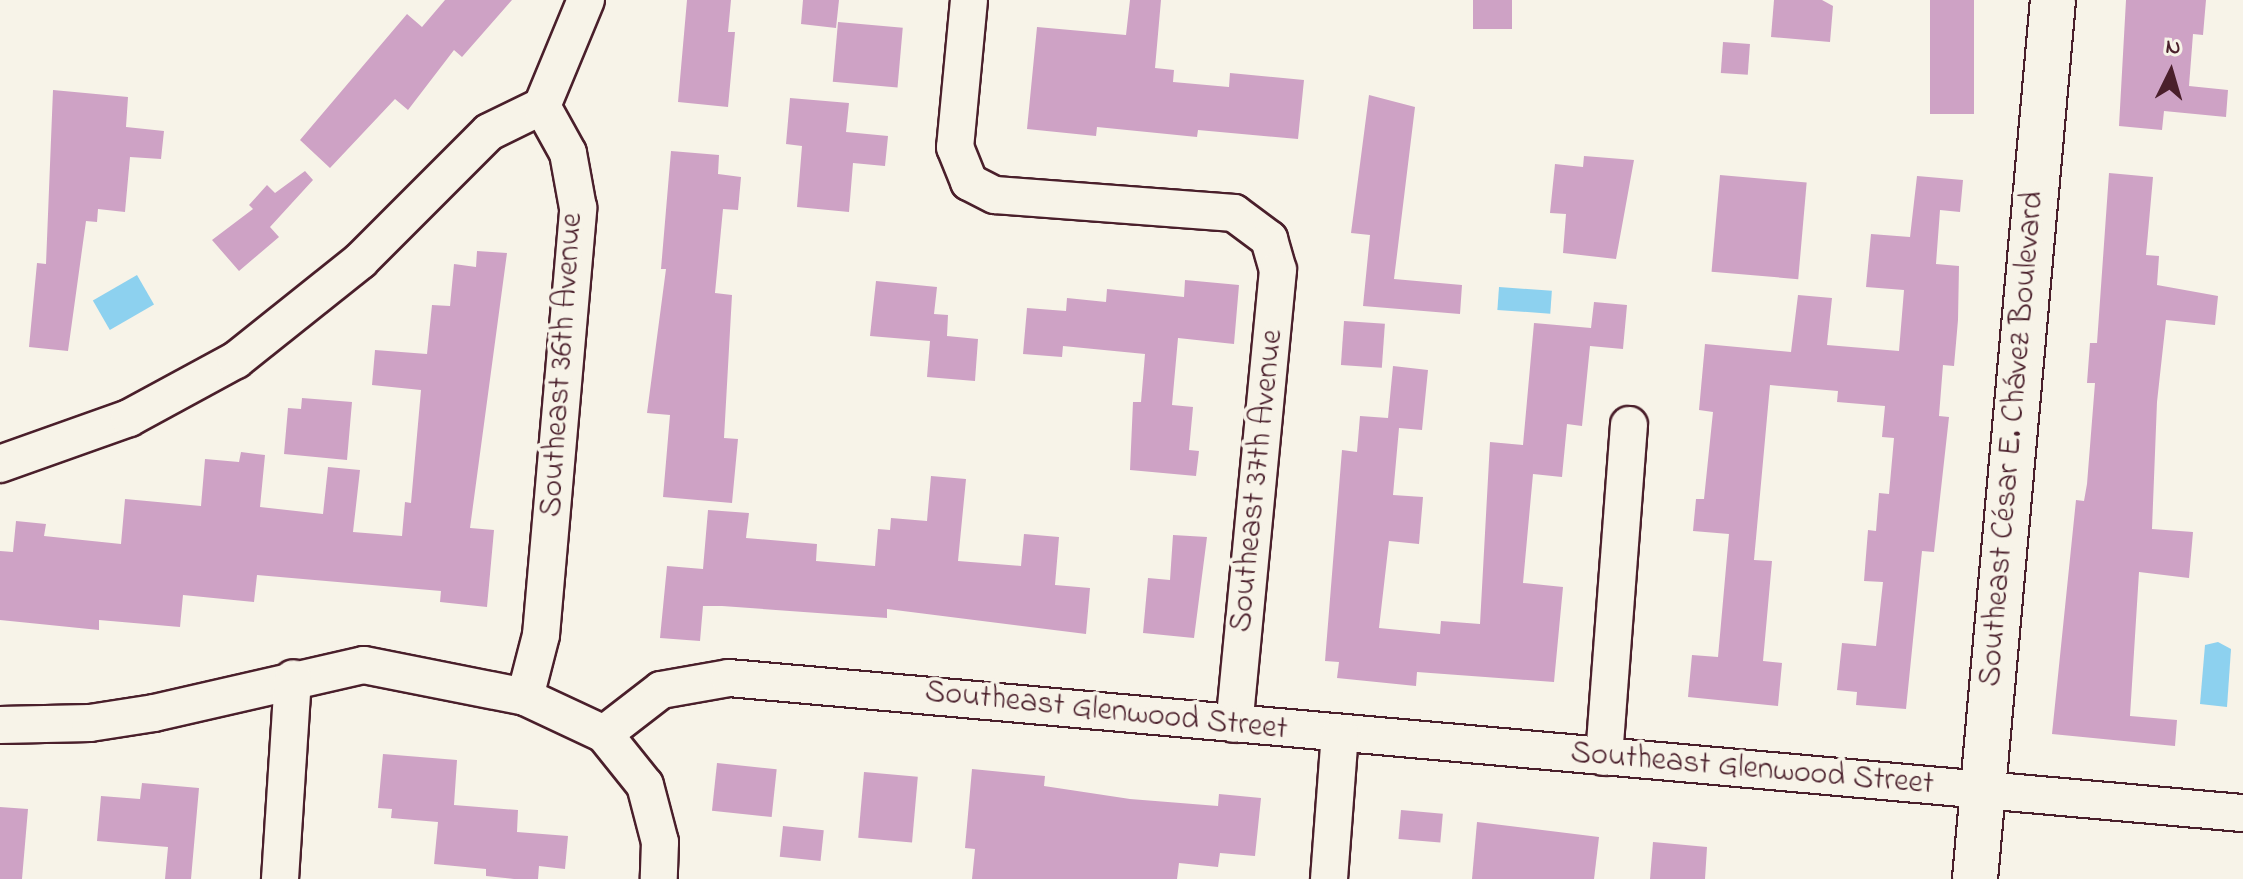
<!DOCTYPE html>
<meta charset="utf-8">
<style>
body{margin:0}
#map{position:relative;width:2243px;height:879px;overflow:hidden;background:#f7f3e8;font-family:"Indie Flower",sans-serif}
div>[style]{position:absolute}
.water>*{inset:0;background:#8dd1ef;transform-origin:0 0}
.building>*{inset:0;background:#cea2c5;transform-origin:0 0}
.roads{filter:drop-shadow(2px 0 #4a1f2b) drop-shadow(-2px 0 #4a1f2b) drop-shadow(0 2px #4a1f2b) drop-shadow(0 -2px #4a1f2b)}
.street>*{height:36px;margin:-18px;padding:0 18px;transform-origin:18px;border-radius:18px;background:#f7f3e8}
.secondary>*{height:44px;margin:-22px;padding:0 22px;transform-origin:22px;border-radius:22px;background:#f7f3e8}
span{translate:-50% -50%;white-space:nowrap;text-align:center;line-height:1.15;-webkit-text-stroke:8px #f7f3e8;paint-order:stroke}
.street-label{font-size:32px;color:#4a1f2b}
.north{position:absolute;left:2131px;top:32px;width:80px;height:80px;-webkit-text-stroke:6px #f7f3e8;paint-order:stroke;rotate:5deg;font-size:22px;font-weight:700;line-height:32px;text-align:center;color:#4a1f2b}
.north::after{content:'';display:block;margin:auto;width:28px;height:36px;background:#4a1f2b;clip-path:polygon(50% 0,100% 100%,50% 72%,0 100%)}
</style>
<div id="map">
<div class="water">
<div style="left:137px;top:275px;width:34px;height:51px;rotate:60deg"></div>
<div style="left:1499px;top:287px;width:53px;height:23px;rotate:4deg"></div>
<div style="clip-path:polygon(2218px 642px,2231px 649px,2227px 707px,2200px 704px,2205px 645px)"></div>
</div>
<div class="building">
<div style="clip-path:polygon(445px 0,512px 0,462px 57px,454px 50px,408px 110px,395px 99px,330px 168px,300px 140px,407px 14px,422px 27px)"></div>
<div style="clip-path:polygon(687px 0,731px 0,728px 32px,735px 32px,728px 107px,678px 102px)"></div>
<div style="clip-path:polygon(803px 0,839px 0,836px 28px,801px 24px)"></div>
<div style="clip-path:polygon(1130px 0,1161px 0,1155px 68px,1174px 70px,1173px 82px,1229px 87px,1230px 73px,1304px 80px,1298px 139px,1198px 130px,1197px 137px,1097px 127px,1096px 136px,1027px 129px,1037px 27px,1126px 35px)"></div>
<div style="left:1473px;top:0;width:39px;height:29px"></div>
<div style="clip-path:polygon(1774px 0,1822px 0,1833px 6px,1830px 42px,1771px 37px)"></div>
<div style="left:1930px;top:0;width:44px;height:114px"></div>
<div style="clip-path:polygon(2126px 0,2206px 0,2203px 35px,2193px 34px,2189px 86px,2228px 90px,2226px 117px,2164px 111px,2162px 130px,2119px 126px)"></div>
<div style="left:838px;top:22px;width:65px;height:60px;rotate:5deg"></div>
<div style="left:1723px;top:42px;width:27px;height:31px;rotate:4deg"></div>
<div style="clip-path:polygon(53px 90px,128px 97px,126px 127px,164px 131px,161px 159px,130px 157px,125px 212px,98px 209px,97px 222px,86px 221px,68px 351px,29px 347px,37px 263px,46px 264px)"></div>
<div style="clip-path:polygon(1369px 95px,1415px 107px,1394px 279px,1462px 285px,1460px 314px,1363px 306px,1370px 235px,1351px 233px)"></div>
<div style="clip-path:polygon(790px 98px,849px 103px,846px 132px,888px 136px,885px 166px,853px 163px,849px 212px,797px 207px,802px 146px,786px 144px)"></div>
<div style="clip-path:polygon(671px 151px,719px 155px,718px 174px,741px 177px,738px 210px,723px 209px,715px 293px,732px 295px,724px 438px,738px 439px,732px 503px,663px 497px,670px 415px,647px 413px,666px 269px,661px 269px)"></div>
<div style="clip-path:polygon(1584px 156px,1634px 160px,1616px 259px,1563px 253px,1566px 214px,1550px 213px,1555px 164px,1583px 167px)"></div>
<div style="clip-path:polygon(305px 171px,313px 180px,270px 227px,279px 237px,239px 271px,212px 240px,253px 209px,249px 205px,267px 185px,275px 193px)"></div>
<div style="clip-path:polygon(2109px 173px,2153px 177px,2146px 255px,2159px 256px,2157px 285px,2218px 296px,2215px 325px,2166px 320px,2157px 402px,2152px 529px,2193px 532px,2189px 578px,2139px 572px,2130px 716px,2177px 720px,2175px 746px,2052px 734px,2076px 500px,2084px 501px,2087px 484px,2095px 383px,2087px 383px,2090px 343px,2097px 343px)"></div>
<div style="left:1720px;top:175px;width:87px;height:97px;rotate:5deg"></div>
<div style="clip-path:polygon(1917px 176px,1963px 180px,1960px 212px,1940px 210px,1936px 264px,1959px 266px,1958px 320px,1954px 366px,1943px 365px,1939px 416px,1949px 417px,1934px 552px,1922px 551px,1906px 709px,1856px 705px,1857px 692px,1837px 690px,1842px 643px,1876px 646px,1883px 582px,1864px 581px,1868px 530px,1876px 531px,1879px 493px,1889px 494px,1894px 438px,1882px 437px,1885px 406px,1837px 402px,1838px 391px,1770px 385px,1754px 560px,1772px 561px,1763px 661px,1782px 663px,1778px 706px,1688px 697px,1692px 655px,1718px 657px,1729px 534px,1693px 531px,1696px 499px,1704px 499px,1713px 412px,1699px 410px,1705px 344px,1791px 352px,1798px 295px,1832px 298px,1827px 345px,1899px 351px,1904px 290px,1866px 287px,1871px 234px,1910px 237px)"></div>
<div style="clip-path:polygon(477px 251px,507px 253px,470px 528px,494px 530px,487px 607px,440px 602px,441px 591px,257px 575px,254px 602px,183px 595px,180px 627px,99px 620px,99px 630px,0 620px,0 551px,13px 552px,16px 521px,46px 524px,44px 536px,121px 544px,125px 499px,201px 506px,205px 459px,239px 462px,241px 452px,265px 455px,260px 507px,323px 514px,328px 467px,360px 470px,353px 532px,402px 536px,405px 502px,411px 503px,421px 390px,372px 385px,375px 350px,427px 354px,432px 305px,450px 306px,454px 264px,476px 267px)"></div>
<div style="clip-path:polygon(1185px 280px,1239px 285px,1234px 344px,1178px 338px,1172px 405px,1193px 407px,1189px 450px,1199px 451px,1196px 476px,1130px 470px,1133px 402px,1141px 402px,1145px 354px,1063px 346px,1062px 357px,1023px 354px,1027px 308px,1066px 311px,1067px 298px,1106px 302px,1107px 289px,1184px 297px)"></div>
<div style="clip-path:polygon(876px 281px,937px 287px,934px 314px,948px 315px,947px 336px,978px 339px,975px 381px,927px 377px,930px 341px,870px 336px)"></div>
<div style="clip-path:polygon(1594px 302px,1627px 305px,1623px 349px,1590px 346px,1582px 426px,1567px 424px,1562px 477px,1533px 474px,1523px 583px,1563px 587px,1554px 682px,1417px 672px,1416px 686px,1337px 678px,1339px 662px,1325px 661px,1342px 450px,1357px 452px,1360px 416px,1388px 418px,1393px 366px,1428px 370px,1422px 430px,1399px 428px,1393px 495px,1423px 497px,1419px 544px,1389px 541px,1379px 628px,1440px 634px,1441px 621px,1480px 624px,1490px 442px,1523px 445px,1534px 323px,1591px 328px)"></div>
<div style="left:1344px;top:321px;width:41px;height:44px;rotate:4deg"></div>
<div style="clip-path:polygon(302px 398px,352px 402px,347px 460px,284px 454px,288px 408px,301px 409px)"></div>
<div style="clip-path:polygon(931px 476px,966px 479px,958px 561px,1021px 566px,1024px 534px,1059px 537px,1055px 585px,1090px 588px,1086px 634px,887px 609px,887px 618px,722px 606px,703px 606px,700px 641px,660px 638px,667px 566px,703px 569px,708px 510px,749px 513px,746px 538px,817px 544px,816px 561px,875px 566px,878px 529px,890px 530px,891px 518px,927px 521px)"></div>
<div style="clip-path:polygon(1173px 535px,1207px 537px,1194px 638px,1143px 633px,1148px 578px,1170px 580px)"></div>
<div style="clip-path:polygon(383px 754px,457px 760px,454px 805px,518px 810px,517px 832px,568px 836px,565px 869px,539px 866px,538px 879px,514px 879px,486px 876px,486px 869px,434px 864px,438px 822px,391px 818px,392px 809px,378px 808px)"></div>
<div style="left:717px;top:763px;width:60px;height:48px;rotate:6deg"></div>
<div style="clip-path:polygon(972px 769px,1045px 776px,1044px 786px,1130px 799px,1218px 806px,1219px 794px,1261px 798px,1255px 856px,1220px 853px,1218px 867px,1179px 863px,1177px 879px,972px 879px,975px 849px,965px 848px)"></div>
<div style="left:864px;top:772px;width:54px;height:66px;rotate:5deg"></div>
<div style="clip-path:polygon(142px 783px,199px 788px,191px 879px,165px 879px,168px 847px,97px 841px,101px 796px,140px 799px)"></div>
<div style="clip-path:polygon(0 807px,28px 809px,22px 879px,0 879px)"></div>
<div style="left:1401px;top:810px;width:42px;height:29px;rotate:5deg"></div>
<div style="clip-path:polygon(1477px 822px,1599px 837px,1594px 879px,1472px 879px)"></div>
<div style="left:783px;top:826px;width:41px;height:31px;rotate:6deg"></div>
<div style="clip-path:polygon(1653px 842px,1707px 847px,1705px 879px,1650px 879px)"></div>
</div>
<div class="roads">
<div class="street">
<div style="left:969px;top:0;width:148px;rotate:95.4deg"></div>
<div style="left:955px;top:147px;width:38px;rotate:68deg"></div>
<div style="left:969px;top:182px;width:29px;rotate:27deg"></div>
<div style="left:995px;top:195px;width:240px;rotate:4.3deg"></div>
<div style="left:1234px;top:213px;width:44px;rotate:36.6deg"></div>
<div style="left:1269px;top:239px;width:32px;rotate:74deg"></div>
<div style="left:1278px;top:270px;width:456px;rotate:95.5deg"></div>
<div style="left:0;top:464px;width:137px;rotate:-19.6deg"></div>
<div style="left:129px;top:418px;width:122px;rotate:-28.5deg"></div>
<div style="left:236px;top:360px;width:159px;rotate:-38.6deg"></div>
<div style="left:360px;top:261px;width:182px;rotate:-45deg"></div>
<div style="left:489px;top:132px;width:59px;rotate:-26.1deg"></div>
<div style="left:525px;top:697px;width:64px;rotate:-75.5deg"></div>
<div style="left:541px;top:635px;width:429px;rotate:-85deg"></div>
<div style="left:578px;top:208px;width:56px;rotate:-100.3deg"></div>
<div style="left:568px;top:153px;width:54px;rotate:-119deg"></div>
<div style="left:542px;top:106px;width:115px;rotate:-67.5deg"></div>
<div style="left:0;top:725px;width:90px;rotate:-1.3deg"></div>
<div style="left:90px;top:723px;width:65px;rotate:-8.9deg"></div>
<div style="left:154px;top:713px;width:215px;rotate:-12.9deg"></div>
<div style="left:364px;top:665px;width:164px;rotate:11.2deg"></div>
<div style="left:525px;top:697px;width:87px;rotate:25.1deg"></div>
<div style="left:604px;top:734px;width:72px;rotate:-37.7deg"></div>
<div style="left:661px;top:690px;width:69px;rotate:-10deg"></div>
<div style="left:729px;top:678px;width:1520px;rotate:5.1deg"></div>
<div style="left:604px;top:734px;width:65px;rotate:51.2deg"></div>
<div style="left:645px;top:785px;width:59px;rotate:75.3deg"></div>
<div style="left:660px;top:842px;width:37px;rotate:92deg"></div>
<div style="left:1604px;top:757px;width:333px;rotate:-85.7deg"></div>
<div style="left:280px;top:879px;width:201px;rotate:-86.3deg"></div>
<div style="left:1329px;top:879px;width:145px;rotate:-85.7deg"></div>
</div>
<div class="secondary">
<div style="left:1975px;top:879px;width:882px;rotate:-84.93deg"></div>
</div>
</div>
<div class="street-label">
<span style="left:563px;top:365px;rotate:-86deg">Southeast 36th Avenue</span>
<span style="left:2013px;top:439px;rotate:-85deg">Southeast César E. Chávez Boulevard</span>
<span style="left:1258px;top:481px;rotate:-84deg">Southeast 37th Avenue</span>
<span style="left:1106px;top:712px;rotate:6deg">Southeast Glenwood Street</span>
<span style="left:1752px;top:770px;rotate:5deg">Southeast Glenwood Street</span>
</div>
<div class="north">N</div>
</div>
